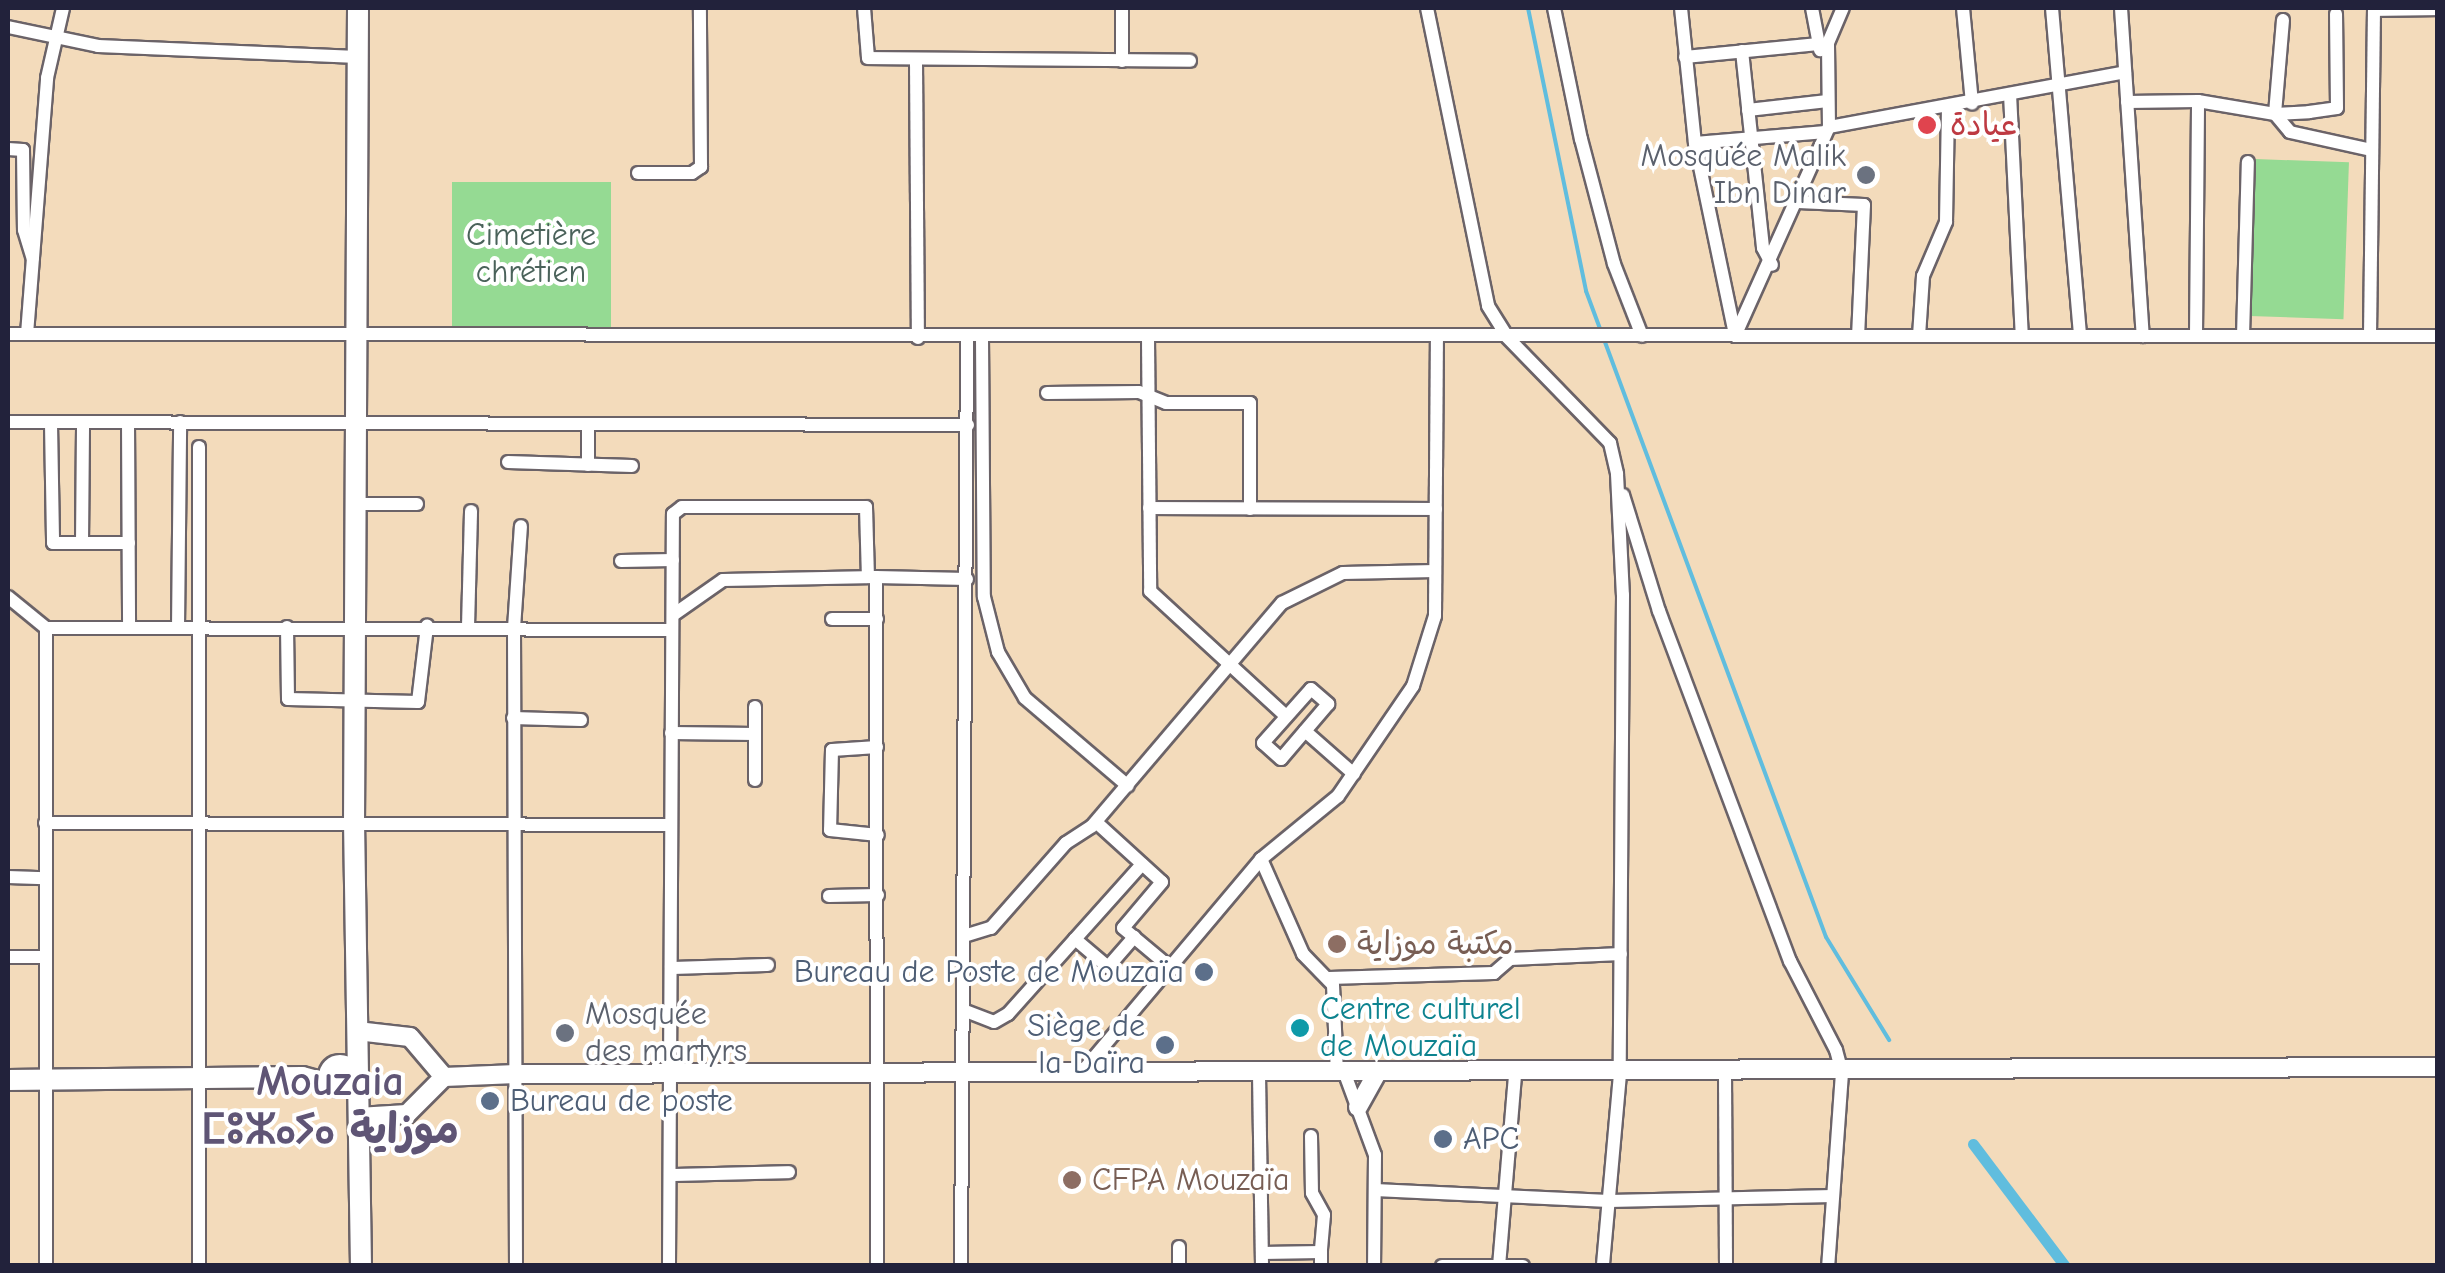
<!DOCTYPE html>
<meta charset="utf-8">
<style>
body{margin:0}
#map{position:relative;width:2445px;height:1273px;overflow:hidden;background:#f3dbbb;font-family:"Comic Neue","Playpen Sans Arabic","Noto Sans Tifinagh",sans-serif}
div>[style]{position:absolute}
.green>*{inset:0;background:#95da93;transform-origin:0 0}
.stream>*{height:4px;margin:-2px;padding:0 2px;transform-origin:2px;border-radius:2px;background:#60bdde}
.canal>*{height:11px;margin:-5.5px;padding:0 5.5px;transform-origin:5.5px;border-radius:5.5px;background:#60bdde}
.roads{filter:drop-shadow(2px 0 #6b6368) drop-shadow(-2px 0 #6b6368) drop-shadow(0 2px #6b6368) drop-shadow(0 -2px #6b6368)}
.street>*{height:12px;margin:-6px;padding:0 6px;transform-origin:6px;border-radius:6px;background:#fff}
.secondary>*{height:18px;margin:-9px;padding:0 9px;transform-origin:9px;border-radius:9px;background:#fff}
.primary>*{height:20px;margin:-10px;padding:0 10px;transform-origin:10px;border-radius:10px;background:#fff}
.primary>.ring{margin:-10px;padding:0;box-sizing:content-box;background:none;border:20px solid #fff;border-radius:50%}
.dots>*{width:28px;height:28px;translate:-50% -50%;box-sizing:border-box;border:5px solid #fff;border-radius:50%}
span{translate:-50% -50%;white-space:nowrap;text-align:center;line-height:1.15;-webkit-text-stroke:8px #fff;paint-order:stroke}
.health-label{font-size:32px;color:#be3a42}
.left{translate:0 -50%;text-align:left}
.worship-label{font-size:32px;color:#5b616d}
.right{translate:-100% -50%;text-align:right}
.park-label{font-size:32px;color:#4a625a}
.education-label{font-size:32px;color:#785e54}
.service-label{font-size:32px;color:#4e5e75}
.culture-label{font-size:32px;color:#0d838f}
.district-label{font-size:42px;color:#5f5575;font-weight:700}
.frame{position:absolute;inset:0;border:10px solid #22223b;pointer-events:none}
</style>
<div id="map">
<div class="green">
<div style="left:2255px;top:159px;width:94px;height:157px;rotate:2deg"></div>
<div style="left:611px;top:182px;width:145px;height:159px;rotate:90deg"></div>
</div>
<div class="stream">
<div style="left:1528px;top:8px;width:289px;rotate:78.4deg"></div>
<div style="left:1586px;top:291px;width:689px;rotate:69.62deg"></div>
<div style="left:1826px;top:937px;width:121px;rotate:58.5deg"></div>
</div>
<div class="canal">
<div style="left:1973px;top:1144px;width:153px;rotate:53deg"></div>
</div>
<div class="roads">
<div class="street">
<div style="left:864px;top:8px;width:50px;rotate:85.4deg"></div>
<div style="left:868px;top:58px;width:322px;rotate:0.5deg"></div>
<div style="left:1122px;top:8px;width:53px;rotate:90deg"></div>
<div style="left:1427px;top:8px;width:304px;rotate:78.4deg"></div>
<div style="left:1488px;top:306px;width:36px;rotate:58deg"></div>
<div style="left:1507px;top:337px;width:148px;rotate:45.8deg"></div>
<div style="left:1610px;top:443px;width:32px;rotate:77deg"></div>
<div style="left:1617px;top:474px;width:121px;rotate:87.2deg"></div>
<div style="left:1623px;top:595px;width:479px;rotate:90.4deg"></div>
<div style="left:1620px;top:1074px;width:193px;rotate:95.1deg"></div>
<div style="left:1554px;top:8px;width:134px;rotate:78.4deg"></div>
<div style="left:1581px;top:139px;width:129px;rotate:75.2deg"></div>
<div style="left:1614px;top:264px;width:77px;rotate:68.7deg"></div>
<div style="left:1681px;top:8px;width:136px;rotate:84.1deg"></div>
<div style="left:1695px;top:143px;width:195px;rotate:78.2deg"></div>
<div style="left:1812px;top:8px;width:43px;rotate:79.2deg"></div>
<div style="left:1963px;top:8px;width:96px;rotate:84.6deg"></div>
<div style="left:2052px;top:8px;width:329px;rotate:85.1deg"></div>
<div style="left:2121px;top:8px;width:329px;rotate:86.2deg"></div>
<div style="left:2283px;top:20px;width:94px;rotate:94.9deg"></div>
<div style="left:2275px;top:114px;width:34px;rotate:-3deg"></div>
<div style="left:2309px;top:112px;width:28px;rotate:-8deg"></div>
<div style="left:2337px;top:108px;width:94px;rotate:-90.6deg"></div>
<div style="left:8px;top:27px;width:92px;rotate:11.9deg"></div>
<div style="left:98px;top:46px;width:260px;rotate:2.4deg"></div>
<div style="left:1742px;top:51px;width:198px;rotate:83.9deg"></div>
<div style="left:1763px;top:248px;width:19px;rotate:62deg"></div>
<div style="left:1685px;top:57px;width:134px;rotate:-5.6deg"></div>
<div style="left:916px;top:62px;width:276px;rotate:89.6deg"></div>
<div style="left:2010px;top:94px;width:242px;rotate:87.2deg"></div>
<div style="left:2127px;top:102px;width:71px;rotate:-0.8deg"></div>
<div style="left:2198px;top:101px;width:78px;rotate:9.6deg"></div>
<div style="left:2275px;top:114px;width:23px;rotate:50deg"></div>
<div style="left:2290px;top:132px;width:84px;rotate:12.4deg"></div>
<div style="left:1748px;top:110px;width:80px;rotate:-6.5deg"></div>
<div style="left:1829px;top:127px;width:301px;rotate:-10.5deg"></div>
<div style="left:1695px;top:143px;width:131px;rotate:-4.8deg"></div>
<div style="left:8px;top:149px;width:15px;rotate:4deg"></div>
<div style="left:23px;top:150px;width:80px;rotate:89.3deg"></div>
<div style="left:24px;top:230px;width:30px;rotate:73deg"></div>
<div style="left:638px;top:173px;width:54px"></div>
<div style="left:692px;top:173px;width:11px;rotate:-34deg"></div>
<div style="left:701px;top:167px;width:159px;rotate:-90.4deg"></div>
<div style="left:1798px;top:202px;width:66px;rotate:2.6deg"></div>
<div style="left:1864px;top:205px;width:131px;rotate:92.6deg"></div>
<div style="left:8px;top:334px;width:2430px;rotate:0.05deg"></div>
<div style="left:27px;top:334px;width:257px;rotate:-85.5deg"></div>
<div style="left:47px;top:78px;width:72px;rotate:-77.1deg"></div>
<div style="left:1735px;top:336px;width:229px;rotate:-65.8deg"></div>
<div style="left:1829px;top:127px;width:84px;rotate:-90.7deg"></div>
<div style="left:1828px;top:43px;width:38px;rotate:-67deg"></div>
<div style="left:1919px;top:336px;width:60px;rotate:-86.2deg"></div>
<div style="left:1923px;top:276px;width:59px;rotate:-66.9deg"></div>
<div style="left:1946px;top:222px;width:115px;rotate:-89deg"></div>
<div style="left:2196px;top:336px;width:235px;rotate:-89.5deg"></div>
<div style="left:2243px;top:336px;width:174px;rotate:-88.4deg"></div>
<div style="left:2370px;top:336px;width:326px;rotate:-89.3deg"></div>
<div style="left:2374px;top:10px;width:64px;rotate:-0.9deg"></div>
<div style="left:982px;top:338px;width:259px;rotate:89.6deg"></div>
<div style="left:984px;top:597px;width:57px;rotate:75.7deg"></div>
<div style="left:998px;top:652px;width:53px;rotate:59.6deg"></div>
<div style="left:1025px;top:698px;width:135px;rotate:40.5deg"></div>
<div style="left:1148px;top:338px;width:253px;rotate:89.5deg"></div>
<div style="left:1150px;top:591px;width:185px;rotate:42.6deg"></div>
<div style="left:1047px;top:393px;width:92px;rotate:-0.6deg"></div>
<div style="left:1139px;top:392px;width:29px;rotate:22deg"></div>
<div style="left:1166px;top:403px;width:84px"></div>
<div style="left:1250px;top:403px;width:106px;rotate:90deg"></div>
<div style="left:8px;top:422px;width:960px;rotate:0.18deg"></div>
<div style="left:128px;top:422px;width:206px;rotate:89.7deg"></div>
<div style="left:51px;top:424px;width:119px;rotate:89deg"></div>
<div style="left:53px;top:543px;width:76px"></div>
<div style="left:588px;top:424px;width:41px;rotate:90deg"></div>
<div style="left:508px;top:462px;width:124px;rotate:1.8deg"></div>
<div style="left:1623px;top:495px;width:121px;rotate:72.8deg"></div>
<div style="left:1659px;top:611px;width:374px;rotate:69.5deg"></div>
<div style="left:1790px;top:961px;width:100px;rotate:62.7deg"></div>
<div style="left:1836px;top:1050px;width:24px;rotate:75deg"></div>
<div style="left:1842px;top:1073px;width:194px;rotate:94.1deg"></div>
<div style="left:356px;top:504px;width:61px"></div>
<div style="left:1149px;top:508px;width:287px;rotate:0.2deg"></div>
<div style="left:82px;top:543px;width:121px;rotate:-89.5deg"></div>
<div style="left:621px;top:561px;width:52px;rotate:-1.1deg"></div>
<div style="left:876px;top:577px;width:91px;rotate:1.3deg"></div>
<div style="left:8px;top:597px;width:49px;rotate:39.2deg"></div>
<div style="left:673px;top:615px;width:61px;rotate:-35deg"></div>
<div style="left:723px;top:580px;width:153px;rotate:-1.1deg"></div>
<div style="left:876px;top:577px;width:689px;rotate:89.92deg"></div>
<div style="left:832px;top:619px;width:45px"></div>
<div style="left:287px;top:627px;width:72px;rotate:89.2deg"></div>
<div style="left:288px;top:699px;width:130px;rotate:1.3deg"></div>
<div style="left:418px;top:702px;width:77px;rotate:-83.2deg"></div>
<div style="left:468px;top:627px;width:116px;rotate:-88.5deg"></div>
<div style="left:178px;top:628px;width:206px;rotate:-89.4deg"></div>
<div style="left:1311px;top:689px;width:23px;rotate:41deg"></div>
<div style="left:1328px;top:704px;width:72px;rotate:130.5deg"></div>
<div style="left:1281px;top:759px;width:24px;rotate:-138deg"></div>
<div style="left:1263px;top:743px;width:72px;rotate:-48.4deg"></div>
<div style="left:755px;top:707px;width:73px;rotate:90deg"></div>
<div style="left:513px;top:718px;width:68px;rotate:1.7deg"></div>
<div style="left:1305px;top:731px;width:65px;rotate:41.3deg"></div>
<div style="left:671px;top:733px;width:84px;rotate:0.7deg"></div>
<div style="left:877px;top:747px;width:45px;rotate:176.2deg"></div>
<div style="left:832px;top:750px;width:80px;rotate:91.4deg"></div>
<div style="left:830px;top:830px;width:48px;rotate:5.9deg"></div>
<div style="left:1096px;top:822px;width:89px;rotate:42.3deg"></div>
<div style="left:1162px;top:882px;width:60px;rotate:130.3deg"></div>
<div style="left:1123px;top:928px;width:64px;rotate:39.9deg"></div>
<div style="left:45px;top:823px;width:625px;rotate:0.18deg"></div>
<div style="left:1261px;top:859px;width:104px;rotate:66.1deg"></div>
<div style="left:1303px;top:954px;width:43px;rotate:45.9deg"></div>
<div style="left:1333px;top:985px;width:89px;rotate:87.4deg"></div>
<div style="left:8px;top:877px;width:37px;rotate:2deg"></div>
<div style="left:829px;top:896px;width:49px;rotate:-1.2deg"></div>
<div style="left:964px;top:936px;width:28px;rotate:-17deg"></div>
<div style="left:991px;top:928px;width:113px;rotate:-48.6deg"></div>
<div style="left:1066px;top:843px;width:31px;rotate:-33deg"></div>
<div style="left:1092px;top:826px;width:293px;rotate:-49.6deg"></div>
<div style="left:1282px;top:603px;width:68px;rotate:-26.2deg"></div>
<div style="left:1343px;top:573px;width:92px;rotate:-1.2deg"></div>
<div style="left:1075px;top:939px;width:43px;rotate:40.3deg"></div>
<div style="left:1108px;top:967px;width:40px;rotate:-49deg"></div>
<div style="left:8px;top:957px;width:36px"></div>
<div style="left:671px;top:968px;width:97px;rotate:-1.8deg"></div>
<div style="left:1329px;top:978px;width:165px;rotate:-1.7deg"></div>
<div style="left:1494px;top:973px;width:21px;rotate:-41deg"></div>
<div style="left:1510px;top:959px;width:111px;rotate:-2.6deg"></div>
<div style="left:963px;top:1010px;width:33px;rotate:21deg"></div>
<div style="left:994px;top:1022px;width:16px;rotate:-30deg"></div>
<div style="left:1008px;top:1014px;width:201px;rotate:-48.2deg"></div>
<div style="left:1081px;top:1073px;width:280px;rotate:-49.9deg"></div>
<div style="left:1261px;top:859px;width:99px;rotate:-39.3deg"></div>
<div style="left:1338px;top:796px;width:133px;rotate:-55.7deg"></div>
<div style="left:1413px;top:686px;width:73px;rotate:-72.6deg"></div>
<div style="left:1435px;top:616px;width:276px;rotate:-89.6deg"></div>
<div style="left:1259px;top:1074px;width:192px;rotate:89.1deg"></div>
<div style="left:1345px;top:1074px;width:86px;rotate:69.7deg"></div>
<div style="left:1375px;top:1155px;width:111px;rotate:90.5deg"></div>
<div style="left:1725px;top:1074px;width:192px;rotate:89.7deg"></div>
<div style="left:1311px;top:1136px;width:57px;rotate:89deg"></div>
<div style="left:1312px;top:1193px;width:25px;rotate:61deg"></div>
<div style="left:1324px;top:1215px;width:37px;rotate:95deg"></div>
<div style="left:670px;top:1175px;width:119px;rotate:-1.4deg"></div>
<div style="left:1375px;top:1190px;width:234px;rotate:2.7deg"></div>
<div style="left:1609px;top:1201px;width:224px;rotate:-1.3deg"></div>
<div style="left:1179px;top:1247px;width:19px;rotate:90deg"></div>
<div style="left:1262px;top:1253px;width:59px;rotate:-1deg"></div>
<div style="left:1321px;top:1252px;width:14px;rotate:90deg"></div>
<div style="left:46px;top:1266px;width:638px;rotate:-90deg"></div>
<div style="left:46px;top:628px;width:626px;rotate:0.18deg"></div>
<div style="left:199px;top:1266px;width:819px;rotate:-90deg"></div>
<div style="left:516px;top:1266px;width:638px;rotate:-90.18deg"></div>
<div style="left:514px;top:628px;width:102px;rotate:-86.1deg"></div>
<div style="left:669px;top:1266px;width:752px;rotate:-89.7deg"></div>
<div style="left:673px;top:514px;width:11px;rotate:-38deg"></div>
<div style="left:682px;top:507px;width:184px"></div>
<div style="left:866px;top:507px;width:70px;rotate:88.4deg"></div>
<div style="left:961px;top:1266px;width:928px;rotate:-89.63deg"></div>
<div style="left:1442px;top:1266px;width:81px"></div>
<div style="left:1499px;top:1266px;width:193px;rotate:-85.2deg"></div>
</div>
<div class="secondary">
<div style="left:357px;top:1031px;width:53px;rotate:6.5deg"></div>
<div style="left:410px;top:1037px;width:52px;rotate:49.6deg"></div>
<div style="left:1358px;top:1107px;width:38px;rotate:-61deg"></div>
<div style="left:358px;top:1117px;width:49px;rotate:-3.5deg"></div>
<div style="left:407px;top:1114px;width:52px;rotate:-45deg"></div>
<div style="left:444px;top:1077px;width:72px;rotate:-2.4deg"></div>
<div style="left:516px;top:1074px;width:1922px;rotate:-0.21deg"></div>
</div>
<div class="primary">
<div style="left:358px;top:8px;width:813px;rotate:90.28deg"></div>
<div style="left:354px;top:821px;width:445px;rotate:89.1deg"></div>
<div class="ring" style="left:329px;top:1065px;width:2px;height:2px"></div>
<div style="left:8px;top:1080px;width:294px;rotate:-0.6deg"></div>
<div style="left:302px;top:1077px;width:35px;rotate:15deg"></div>
</div>
</div>
<div class="dots">
<div style="left:1927px;top:125px;background:#e0444e"></div>
<div style="left:1866px;top:175px;background:#6b7280"></div>
<div style="left:1337px;top:944px;background:#8d6e63"></div>
<div style="left:1204px;top:972px;background:#5c6f8a"></div>
<div style="left:1300px;top:1028px;background:#0f9aa8"></div>
<div style="left:565px;top:1033px;background:#6b7280"></div>
<div style="left:1165px;top:1045px;background:#5c6f8a"></div>
<div style="left:490px;top:1101px;background:#5c6f8a"></div>
<div style="left:1443px;top:1139px;background:#5c6f8a"></div>
<div style="left:1072px;top:1180px;background:#8d6e63"></div>
</div>
<div class="health-label">
<span class="left" style="left:1950px;top:125px">عيادة</span>
</div>
<div class="worship-label">
<span class="right" style="left:1846px;top:175px">Mosquée Malik<br>Ibn Dinar</span>
<span class="left" style="left:585px;top:1033px">Mosquée<br>des martyrs</span>
</div>
<div class="park-label">
<span style="left:531px;top:254px">Cimetière<br>chrétien</span>
</div>
<div class="education-label">
<span class="left" style="left:1357px;top:944px">مكتبة موزاية</span>
<span class="left" style="left:1092px;top:1180px">CFPA Mouzaïa</span>
</div>
<div class="service-label">
<span class="right" style="left:1184px;top:972px">Bureau de Poste de Mouzaïa</span>
<span class="right" style="left:1145px;top:1045px">Siège de<br>la Daïra</span>
<span class="left" style="left:510px;top:1101px">Bureau de poste</span>
<span class="left" style="left:1463px;top:1139px">APC</span>
</div>
<div class="culture-label">
<span class="left" style="left:1320px;top:1028px">Centre culturel<br>de Mouzaïa</span>
</div>
<div class="district-label">
<span style="left:330px;top:1106px">Mouzaia<br>ⵎⵓⵣⴰⵢⴰ موزاية</span>
</div>
<div class="frame"></div>
</div>
